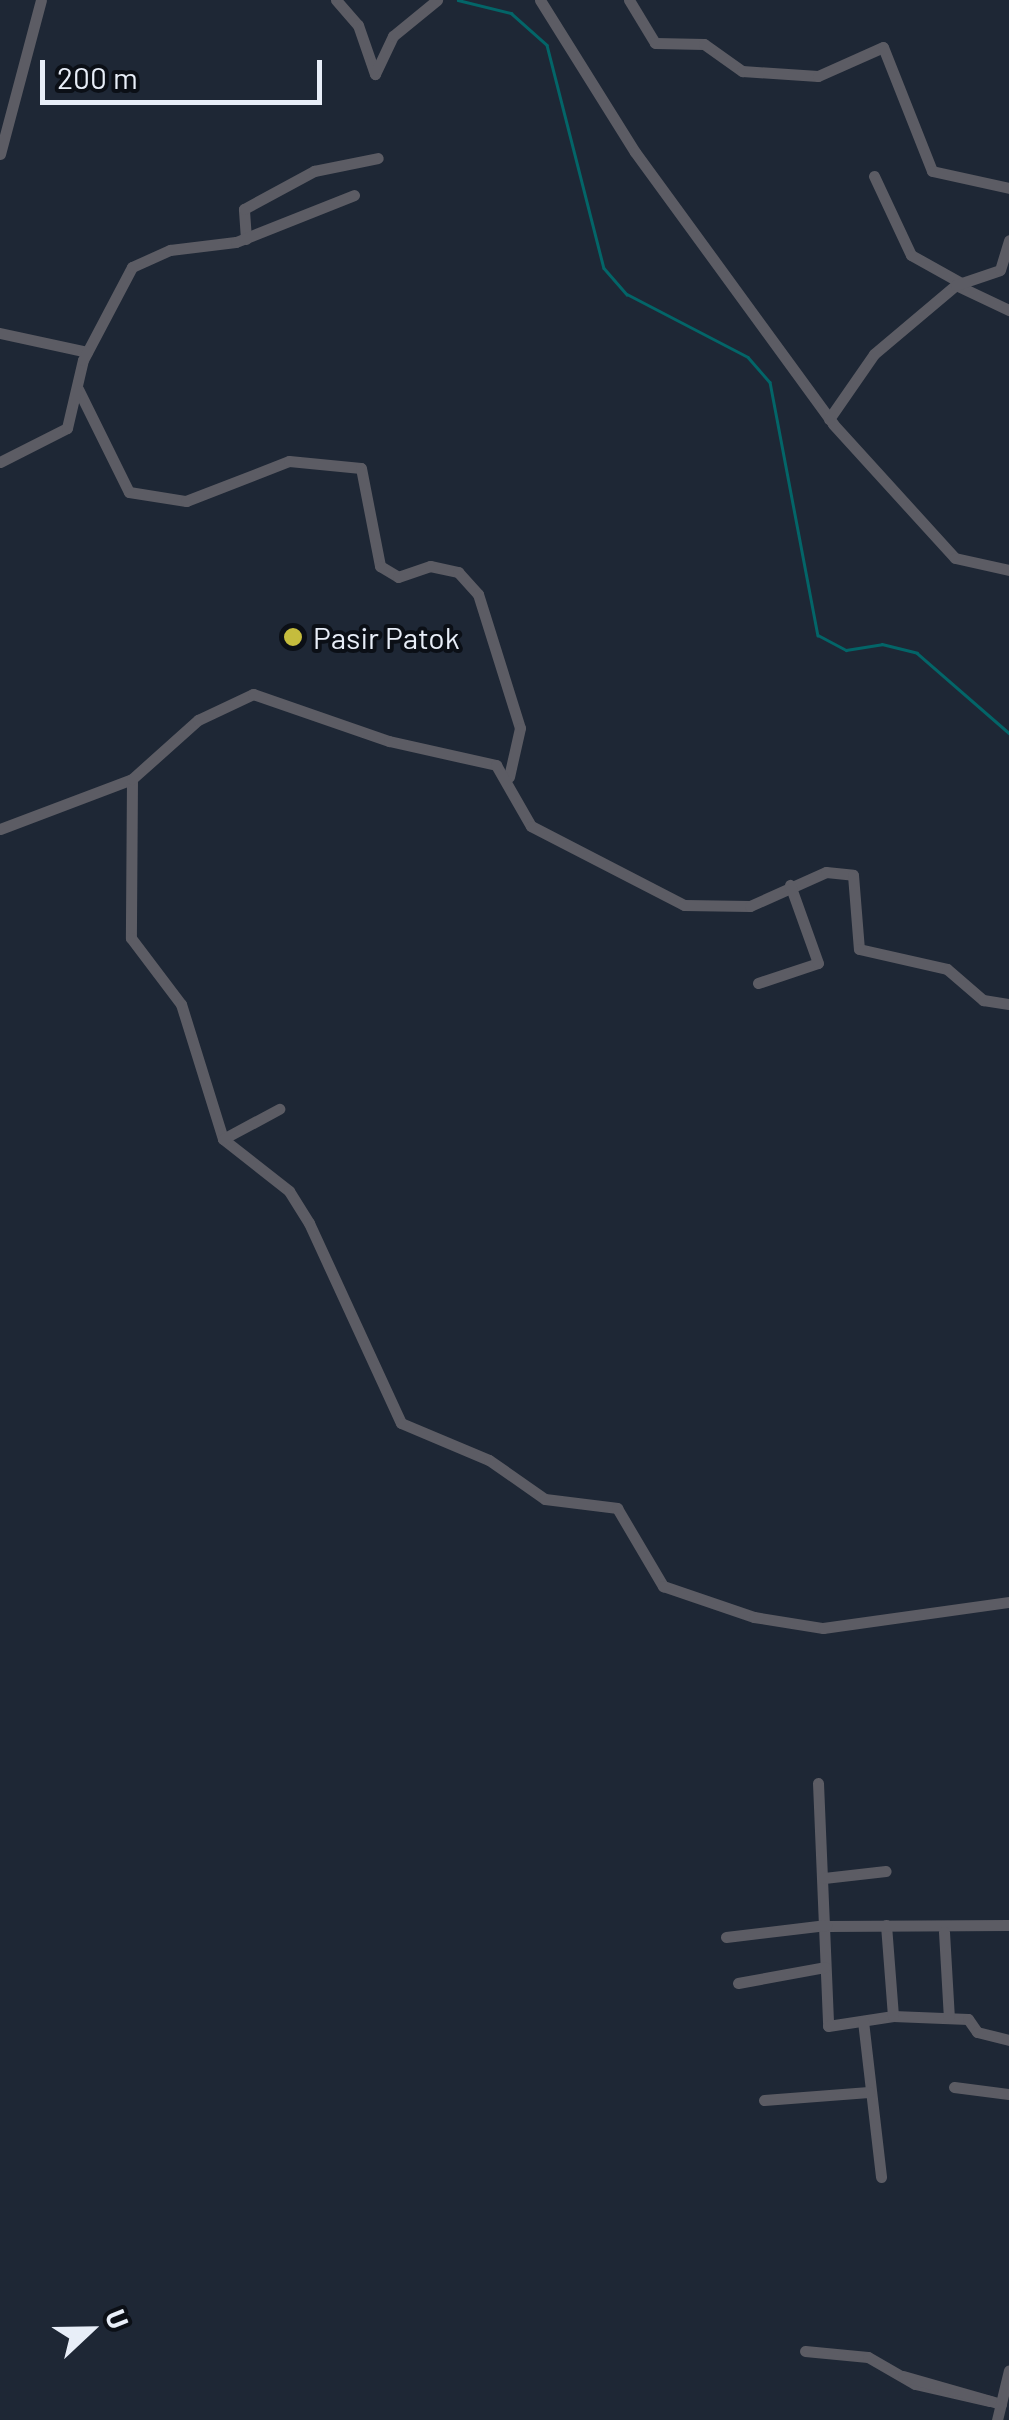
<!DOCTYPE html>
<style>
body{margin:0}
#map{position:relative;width:1009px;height:2420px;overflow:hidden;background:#1e2735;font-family:Barlow,sans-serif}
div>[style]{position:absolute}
.stream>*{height:2.5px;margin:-1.25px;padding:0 1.25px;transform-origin:1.25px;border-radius:1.25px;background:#036568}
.minor>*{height:11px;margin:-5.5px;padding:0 5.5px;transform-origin:5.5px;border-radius:5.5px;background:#5c5c64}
.dots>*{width:28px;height:28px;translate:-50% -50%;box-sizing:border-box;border:5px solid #0b0f16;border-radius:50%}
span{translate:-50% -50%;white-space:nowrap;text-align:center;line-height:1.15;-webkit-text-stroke:8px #0b0f16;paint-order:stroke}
.poi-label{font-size:30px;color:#e8eef8}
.left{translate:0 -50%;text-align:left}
.north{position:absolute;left:40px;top:2280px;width:100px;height:100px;-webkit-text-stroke:8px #0b0f16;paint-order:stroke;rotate:68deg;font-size:28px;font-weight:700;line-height:40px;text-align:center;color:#e8eef8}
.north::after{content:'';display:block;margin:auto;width:35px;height:45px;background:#e8eef8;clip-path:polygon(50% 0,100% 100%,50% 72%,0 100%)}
.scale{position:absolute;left:40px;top:60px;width:282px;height:45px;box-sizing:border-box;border:5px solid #e8eef8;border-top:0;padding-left:12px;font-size:30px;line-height:35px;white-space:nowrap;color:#e8eef8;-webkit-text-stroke:8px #0b0f16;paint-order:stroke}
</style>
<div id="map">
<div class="stream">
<div style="left:458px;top:0;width:55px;rotate:13.8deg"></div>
<div style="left:511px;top:13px;width:48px;rotate:41.6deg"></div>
<div style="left:547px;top:45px;width:230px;rotate:75.7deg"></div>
<div style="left:604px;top:268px;width:35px;rotate:49deg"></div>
<div style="left:627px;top:294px;width:136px;rotate:27.5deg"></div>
<div style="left:748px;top:357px;width:33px;rotate:49deg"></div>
<div style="left:770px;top:382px;width:258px;rotate:79.3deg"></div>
<div style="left:818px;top:635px;width:32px;rotate:28deg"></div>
<div style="left:846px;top:650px;width:36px;rotate:-9deg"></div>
<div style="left:882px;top:644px;width:36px;rotate:14deg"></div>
<div style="left:917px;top:653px;width:122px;rotate:41deg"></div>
</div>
<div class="minor">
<div style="left:336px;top:0;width:33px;rotate:49deg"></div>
<div style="left:358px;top:25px;width:52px;rotate:70.9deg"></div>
<div style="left:375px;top:74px;width:42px;rotate:-64.7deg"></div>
<div style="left:393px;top:36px;width:57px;rotate:-39.3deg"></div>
<div style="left:540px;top:0;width:179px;rotate:58deg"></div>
<div style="left:635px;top:152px;width:336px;rotate:53.9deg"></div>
<div style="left:833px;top:424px;width:181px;rotate:47.7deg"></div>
<div style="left:955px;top:558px;width:55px;rotate:12.5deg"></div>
<div style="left:629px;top:0;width:50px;rotate:58.8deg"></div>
<div style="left:655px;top:43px;width:49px;rotate:1.2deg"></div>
<div style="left:704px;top:44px;width:47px;rotate:35.4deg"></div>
<div style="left:742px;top:71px;width:76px;rotate:3.8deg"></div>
<div style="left:818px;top:76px;width:71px;rotate:-24deg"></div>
<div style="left:883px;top:47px;width:133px;rotate:68.4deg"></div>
<div style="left:932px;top:171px;width:79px;rotate:12.4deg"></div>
<div style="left:0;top:154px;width:159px;rotate:-75.1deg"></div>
<div style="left:874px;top:176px;width:87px;rotate:64.9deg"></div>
<div style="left:911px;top:255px;width:57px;rotate:29.2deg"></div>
<div style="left:246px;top:239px;width:30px;rotate:-94deg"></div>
<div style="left:244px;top:209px;width:80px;rotate:-28.5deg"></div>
<div style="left:314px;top:171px;width:65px;rotate:-11.5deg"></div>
<div style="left:956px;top:285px;width:59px;rotate:25.3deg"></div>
<div style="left:0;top:333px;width:89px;rotate:12.3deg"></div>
<div style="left:78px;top:389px;width:115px;rotate:63.7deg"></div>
<div style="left:129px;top:492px;width:58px;rotate:9deg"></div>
<div style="left:186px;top:501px;width:110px;rotate:-21.2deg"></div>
<div style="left:289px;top:461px;width:72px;rotate:5.6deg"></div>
<div style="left:361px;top:468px;width:100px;rotate:79deg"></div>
<div style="left:380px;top:566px;width:21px;rotate:31deg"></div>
<div style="left:398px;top:577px;width:34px;rotate:-19deg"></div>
<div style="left:430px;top:566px;width:29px;rotate:12deg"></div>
<div style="left:458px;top:572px;width:30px;rotate:48deg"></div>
<div style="left:478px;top:594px;width:140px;rotate:72.6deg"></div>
<div style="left:520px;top:728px;width:50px;rotate:102.7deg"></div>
<div style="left:829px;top:419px;width:79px;rotate:-55.3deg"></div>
<div style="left:874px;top:354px;width:107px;rotate:-40.1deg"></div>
<div style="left:956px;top:285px;width:46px;rotate:-18.8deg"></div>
<div style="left:1000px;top:270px;width:31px;rotate:-73deg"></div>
<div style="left:0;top:462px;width:75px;rotate:-26.9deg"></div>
<div style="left:67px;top:428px;width:70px;rotate:-76.8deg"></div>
<div style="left:83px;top:360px;width:105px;rotate:-62.2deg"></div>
<div style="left:132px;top:267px;width:42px;rotate:-24.1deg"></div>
<div style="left:170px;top:250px;width:66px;rotate:-6.9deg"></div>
<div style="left:236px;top:242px;width:127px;rotate:-21.7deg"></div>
<div style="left:132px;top:779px;width:159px;rotate:90.4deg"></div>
<div style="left:131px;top:938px;width:83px;rotate:52.9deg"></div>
<div style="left:181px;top:1004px;width:141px;rotate:72.7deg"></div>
<div style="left:223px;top:1139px;width:84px;rotate:38.2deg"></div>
<div style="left:289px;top:1191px;width:38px;rotate:58deg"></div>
<div style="left:309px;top:1223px;width:220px;rotate:65.3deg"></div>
<div style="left:401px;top:1423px;width:95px;rotate:22.8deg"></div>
<div style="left:489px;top:1460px;width:68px;rotate:34.9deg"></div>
<div style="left:545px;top:1499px;width:73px;rotate:7.1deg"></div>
<div style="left:617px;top:1508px;width:91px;rotate:59.5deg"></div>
<div style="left:663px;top:1586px;width:96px;rotate:18.8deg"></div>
<div style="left:754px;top:1617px;width:70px;rotate:9.1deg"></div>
<div style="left:823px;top:1628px;width:188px;rotate:-8deg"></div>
<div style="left:0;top:829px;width:141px;rotate:-20.7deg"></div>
<div style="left:132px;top:779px;width:89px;rotate:-41.8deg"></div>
<div style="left:198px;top:720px;width:61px;rotate:-25.3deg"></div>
<div style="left:253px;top:694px;width:144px;rotate:19.1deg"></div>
<div style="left:389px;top:741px;width:110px;rotate:12.6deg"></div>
<div style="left:496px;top:765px;width:70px;rotate:60.2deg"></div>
<div style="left:531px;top:826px;width:172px;rotate:27.3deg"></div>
<div style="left:684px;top:905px;width:66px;rotate:0.9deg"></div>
<div style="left:750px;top:906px;width:83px;rotate:-24.1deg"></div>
<div style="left:826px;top:872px;width:27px;rotate:6deg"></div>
<div style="left:853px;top:875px;width:74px;rotate:85.4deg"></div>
<div style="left:859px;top:949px;width:90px;rotate:12.8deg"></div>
<div style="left:947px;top:969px;width:48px;rotate:40.7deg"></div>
<div style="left:983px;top:1000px;width:26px;rotate:9deg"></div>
<div style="left:758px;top:983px;width:63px;rotate:-18.4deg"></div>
<div style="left:818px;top:963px;width:83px;rotate:-109.7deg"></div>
<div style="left:223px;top:1139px;width:64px;rotate:-28.2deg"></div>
<div style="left:818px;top:1783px;width:243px;rotate:87.6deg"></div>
<div style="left:828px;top:2026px;width:66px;rotate:-8.7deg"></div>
<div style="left:893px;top:2016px;width:75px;rotate:2.3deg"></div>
<div style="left:968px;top:2019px;width:16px;rotate:55deg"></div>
<div style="left:977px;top:2032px;width:33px;rotate:14deg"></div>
<div style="left:824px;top:1878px;width:62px;rotate:-6.4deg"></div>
<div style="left:886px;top:1925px;width:91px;rotate:85.6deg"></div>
<div style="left:827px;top:1926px;width:182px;rotate:-0.3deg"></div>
<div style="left:944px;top:1932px;width:86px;rotate:86.7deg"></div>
<div style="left:726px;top:1937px;width:101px;rotate:-6.8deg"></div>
<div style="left:738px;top:1983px;width:88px;rotate:-10.4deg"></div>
<div style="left:863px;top:2021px;width:157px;rotate:83.4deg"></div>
<div style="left:954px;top:2087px;width:55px;rotate:7.3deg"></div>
<div style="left:764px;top:2100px;width:105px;rotate:-4.4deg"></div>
<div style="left:805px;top:2351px;width:63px;rotate:5.4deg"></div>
<div style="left:868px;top:2357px;width:54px;rotate:29.9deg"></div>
<div style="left:915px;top:2384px;width:77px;rotate:12.8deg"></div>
<div style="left:903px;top:2376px;width:102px;rotate:15.9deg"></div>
<div style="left:997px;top:2420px;width:51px;rotate:-76.5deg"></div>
</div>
<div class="dots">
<div style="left:293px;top:637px;background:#c5bc3d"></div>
</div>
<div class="poi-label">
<span class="left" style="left:313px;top:637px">Pasir Patok</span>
</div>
<div class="north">U</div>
<div class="scale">200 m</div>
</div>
